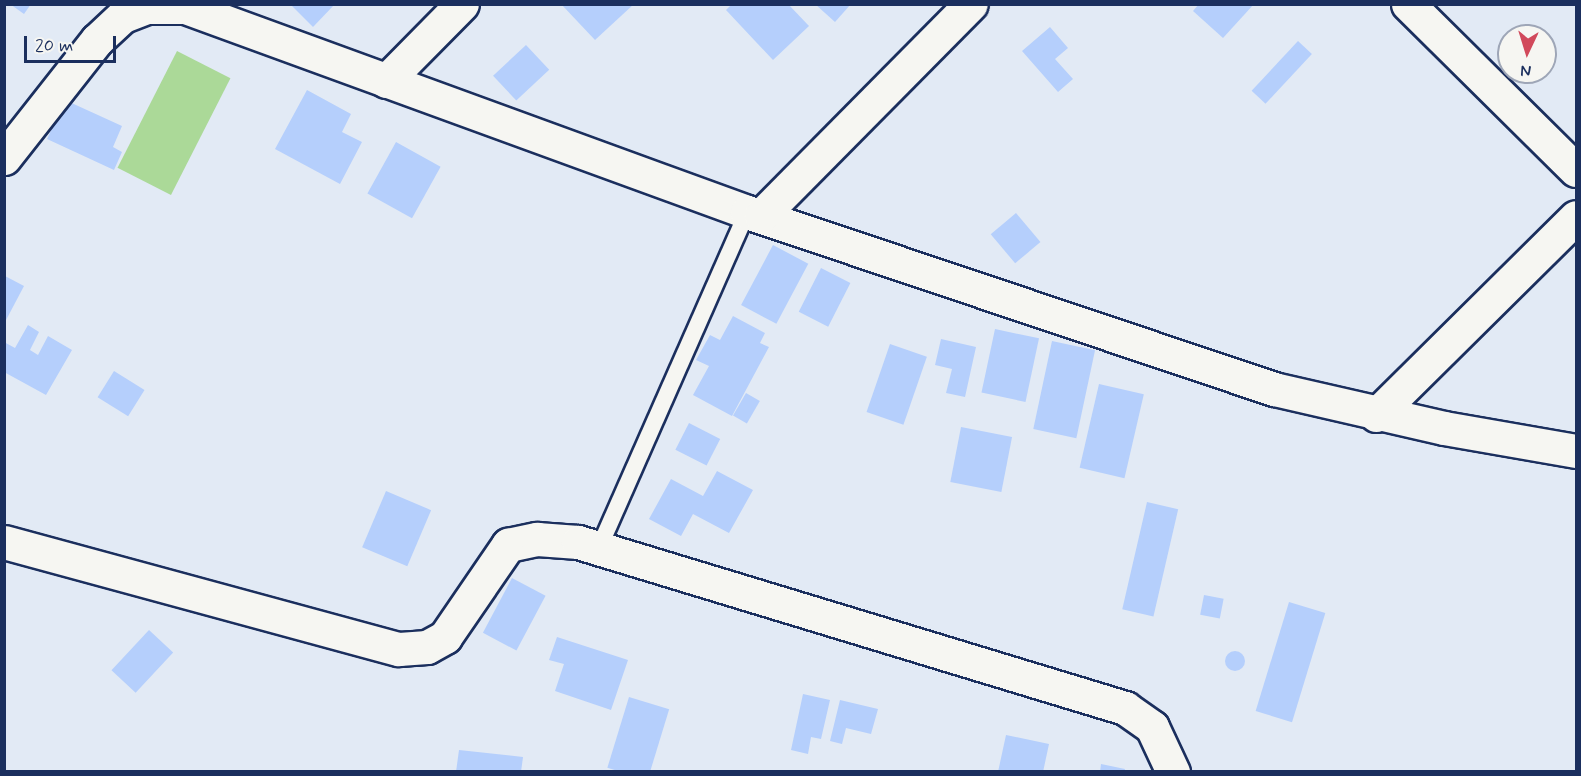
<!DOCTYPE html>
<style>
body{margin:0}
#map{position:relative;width:1581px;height:776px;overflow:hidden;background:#e2eaf5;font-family:Mynerve,sans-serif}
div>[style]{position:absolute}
.green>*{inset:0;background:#abd998;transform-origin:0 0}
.building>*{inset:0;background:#b5cffc;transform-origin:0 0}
.round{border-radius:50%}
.roads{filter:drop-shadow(2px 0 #1b2f5e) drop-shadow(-2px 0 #1b2f5e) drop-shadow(0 2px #1b2f5e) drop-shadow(0 -2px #1b2f5e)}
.lane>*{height:16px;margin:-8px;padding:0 8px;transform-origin:8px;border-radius:8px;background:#f6f6f2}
.street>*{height:33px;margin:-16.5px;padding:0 16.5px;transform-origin:16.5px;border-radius:16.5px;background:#f6f6f2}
span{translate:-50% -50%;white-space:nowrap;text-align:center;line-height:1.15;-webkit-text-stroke:5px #f6f6f2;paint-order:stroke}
.frame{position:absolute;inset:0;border:6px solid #1b2f5e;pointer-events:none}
.north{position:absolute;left:1497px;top:24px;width:60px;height:60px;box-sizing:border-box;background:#f6f6f2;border:2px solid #9ea6b7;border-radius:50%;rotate:184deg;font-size:16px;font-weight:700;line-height:24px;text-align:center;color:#1b2f5e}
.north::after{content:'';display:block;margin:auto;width:21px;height:27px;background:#d1495b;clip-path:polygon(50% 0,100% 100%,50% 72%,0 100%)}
.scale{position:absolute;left:24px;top:36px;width:92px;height:27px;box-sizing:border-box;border:3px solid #1b2f5e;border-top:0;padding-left:8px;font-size:18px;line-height:21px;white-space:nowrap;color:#1b2f5e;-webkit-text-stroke:4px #f6f6f2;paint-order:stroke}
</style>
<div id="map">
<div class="green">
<div style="left:177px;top:51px;width:60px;height:131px;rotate:27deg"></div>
</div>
<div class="building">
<div style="clip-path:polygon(10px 4px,31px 4px,24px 14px)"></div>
<div style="clip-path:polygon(290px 4px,335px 4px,313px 27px)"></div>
<div style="clip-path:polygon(561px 4px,634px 4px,595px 40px)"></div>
<div style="clip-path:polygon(732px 4px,788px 4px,809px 26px,773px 60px,726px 10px)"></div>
<div style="clip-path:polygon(815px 4px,851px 4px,835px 22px)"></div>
<div style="clip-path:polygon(1199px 4px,1254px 4px,1223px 38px,1193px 11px)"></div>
<div style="clip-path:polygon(1050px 27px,1068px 48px,1055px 59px,1073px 79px,1058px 92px,1022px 51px)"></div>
<div style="left:1298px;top:41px;width:19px;height:68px;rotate:43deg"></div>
<div style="left:526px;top:45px;width:34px;height:45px;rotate:47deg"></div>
<div style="clip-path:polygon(307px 90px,351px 114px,342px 132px,362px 142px,340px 184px,275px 149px)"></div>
<div style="clip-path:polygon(65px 100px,122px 126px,113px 147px,122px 152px,114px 170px,47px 139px)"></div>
<div style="left:396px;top:142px;width:51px;height:59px;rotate:29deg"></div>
<div style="left:1016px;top:213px;width:38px;height:33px;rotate:50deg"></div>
<div style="left:773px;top:245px;width:40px;height:68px;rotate:28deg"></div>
<div style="left:821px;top:268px;width:33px;height:49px;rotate:27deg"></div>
<div style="clip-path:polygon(5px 276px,24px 286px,5px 322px)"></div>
<div style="clip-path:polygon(733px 316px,765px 333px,760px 343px,769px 347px,732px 416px,693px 395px,709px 366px,696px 360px,710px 335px,720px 340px)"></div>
<div style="clip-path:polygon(28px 325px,39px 332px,30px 350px,38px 355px,48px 336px,72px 350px,46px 395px,4px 372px,4px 342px,15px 348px)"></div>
<div style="left:995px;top:329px;width:45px;height:65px;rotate:12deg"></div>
<div style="clip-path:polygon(941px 339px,976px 347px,965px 397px,946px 393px,952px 369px,935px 365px)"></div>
<div style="left:1052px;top:341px;width:44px;height:90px;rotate:12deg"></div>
<div style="left:890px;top:344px;width:39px;height:72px;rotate:19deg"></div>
<div style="left:114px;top:371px;width:36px;height:31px;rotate:32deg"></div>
<div style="left:1099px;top:384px;width:46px;height:86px;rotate:13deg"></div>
<div style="left:746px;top:393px;width:16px;height:26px;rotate:30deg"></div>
<div style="left:689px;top:423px;width:35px;height:30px;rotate:27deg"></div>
<div style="left:961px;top:427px;width:52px;height:56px;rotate:11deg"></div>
<div style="clip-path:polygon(717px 471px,753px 490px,729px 533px,693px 514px,681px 536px,649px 519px,671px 479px,703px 496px)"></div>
<div style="left:386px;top:491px;width:49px;height:61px;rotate:23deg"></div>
<div style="left:1147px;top:502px;width:32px;height:110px;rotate:13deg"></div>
<div style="left:512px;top:578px;width:38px;height:62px;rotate:28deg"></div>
<div style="left:1204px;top:595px;width:20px;height:20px;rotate:11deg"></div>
<div style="left:1289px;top:602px;width:38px;height:114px;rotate:17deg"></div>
<div style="left:149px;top:630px;width:33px;height:55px;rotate:43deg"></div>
<div style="clip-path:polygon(557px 637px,628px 660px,611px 710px,555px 691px,564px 664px,549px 660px)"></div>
<div class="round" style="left:1225px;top:651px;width:20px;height:20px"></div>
<div style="clip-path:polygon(803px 694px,830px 700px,821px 739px,811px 737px,808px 754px,791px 750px)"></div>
<div style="left:629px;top:697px;width:42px;height:74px;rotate:17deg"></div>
<div style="clip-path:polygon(840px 700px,878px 709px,871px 734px,846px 728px,842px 744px,830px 741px)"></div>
<div style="clip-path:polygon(1006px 735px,1049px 744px,1043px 772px,998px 772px)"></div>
<div style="clip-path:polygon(459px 750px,523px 757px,521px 772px,456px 772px)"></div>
<div style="clip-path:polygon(1101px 764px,1125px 769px,1124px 772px,1100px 772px)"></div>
</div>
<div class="roads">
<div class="lane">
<div style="left:599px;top:548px;width:367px;rotate:-66.2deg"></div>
</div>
<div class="street">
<div style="left:177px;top:4px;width:607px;rotate:20.05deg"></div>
<div style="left:747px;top:212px;width:556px;rotate:18.57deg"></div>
<div style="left:1274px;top:389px;width:174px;rotate:12.9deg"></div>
<div style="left:1444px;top:428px;width:134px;rotate:9.9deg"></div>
<div style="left:1408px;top:4px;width:236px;rotate:44.7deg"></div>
<div style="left:386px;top:81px;width:108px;rotate:-45.4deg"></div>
<div style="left:4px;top:158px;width:150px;rotate:-51.8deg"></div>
<div style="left:97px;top:40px;width:35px;rotate:-43deg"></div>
<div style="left:123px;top:16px;width:25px;rotate:-21deg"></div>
<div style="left:146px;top:7px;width:35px"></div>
<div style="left:761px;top:216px;width:298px;rotate:-45.3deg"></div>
<div style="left:1376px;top:415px;width:281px;rotate:-44.7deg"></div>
<div style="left:4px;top:542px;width:409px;rotate:15.2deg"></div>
<div style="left:399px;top:649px;width:28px;rotate:-4deg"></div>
<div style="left:427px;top:647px;width:21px;rotate:-29deg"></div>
<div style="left:445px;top:637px;width:112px;rotate:-55.6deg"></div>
<div style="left:508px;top:545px;width:30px;rotate:-12deg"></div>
<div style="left:537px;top:539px;width:41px;rotate:4.2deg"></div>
<div style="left:578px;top:542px;width:572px;rotate:16.88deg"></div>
<div style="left:1125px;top:708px;width:33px;rotate:35deg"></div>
<div style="left:1152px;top:727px;width:50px;rotate:65deg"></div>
</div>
</div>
<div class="frame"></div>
<div class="north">N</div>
<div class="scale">20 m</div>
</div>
